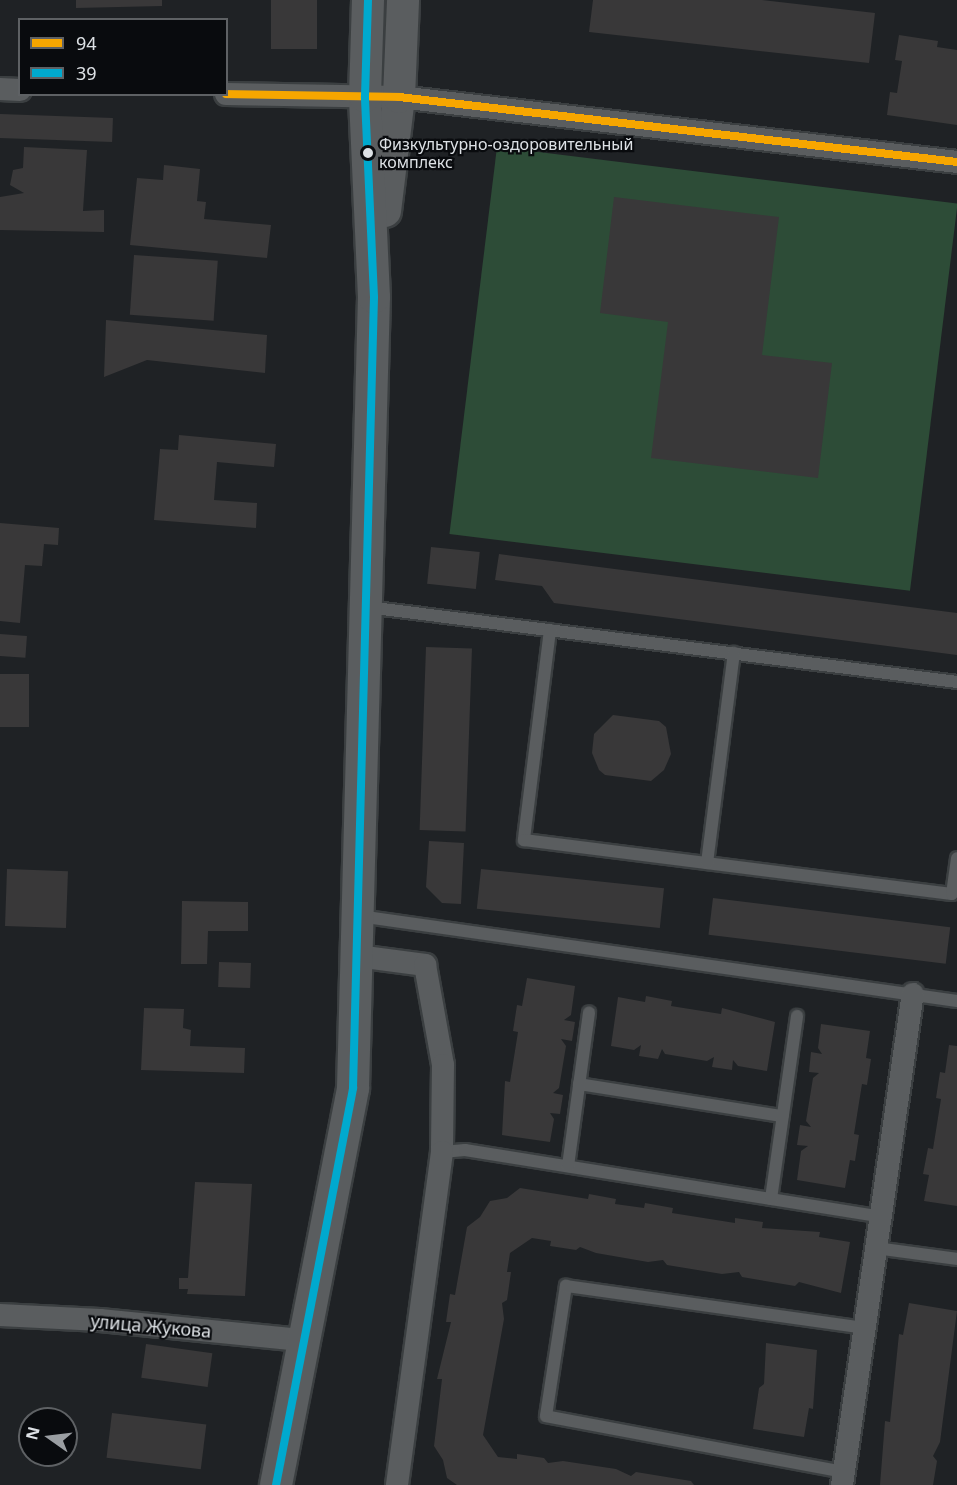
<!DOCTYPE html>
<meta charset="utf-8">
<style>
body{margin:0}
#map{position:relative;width:957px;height:1485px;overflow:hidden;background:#1f2225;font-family:"Noto Sans",sans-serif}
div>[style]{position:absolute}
.green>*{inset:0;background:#2d4c37;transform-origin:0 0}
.building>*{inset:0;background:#393839;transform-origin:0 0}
.roads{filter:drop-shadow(2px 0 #3b3f41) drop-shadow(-2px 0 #3b3f41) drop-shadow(0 2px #3b3f41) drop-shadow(0 -2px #3b3f41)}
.lane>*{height:12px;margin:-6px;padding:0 6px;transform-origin:6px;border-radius:6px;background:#5a5d5f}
.street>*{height:22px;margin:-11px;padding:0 11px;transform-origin:11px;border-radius:11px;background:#5a5d5f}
.secondary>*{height:32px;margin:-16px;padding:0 16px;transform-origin:16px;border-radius:16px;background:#5a5d5f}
.bus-1>*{height:8px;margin:-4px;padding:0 4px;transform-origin:4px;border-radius:4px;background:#f7a600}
.bus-2>*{height:8px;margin:-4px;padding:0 4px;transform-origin:4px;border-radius:4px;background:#00a9ce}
.dots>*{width:16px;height:16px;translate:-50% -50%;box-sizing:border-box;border:3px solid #090b0e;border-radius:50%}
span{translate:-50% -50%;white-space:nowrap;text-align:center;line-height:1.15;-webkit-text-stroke:4.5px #090b0e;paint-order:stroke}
.bus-label{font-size:16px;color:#dde1e5}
.left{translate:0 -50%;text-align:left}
.street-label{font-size:18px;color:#dde1e5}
.legend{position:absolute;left:18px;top:18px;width:210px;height:78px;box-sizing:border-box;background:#090b0e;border:2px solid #5e6164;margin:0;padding:8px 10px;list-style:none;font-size:18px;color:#dde1e5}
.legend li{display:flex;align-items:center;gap:12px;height:30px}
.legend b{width:30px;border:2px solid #5e6164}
.north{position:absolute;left:18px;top:1407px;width:60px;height:60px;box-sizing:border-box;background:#090b0e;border:2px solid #5e6164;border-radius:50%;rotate:284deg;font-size:16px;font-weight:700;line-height:24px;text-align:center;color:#dde1e5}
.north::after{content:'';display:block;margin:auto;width:21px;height:27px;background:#9a9ea2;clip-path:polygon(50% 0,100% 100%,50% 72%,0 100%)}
</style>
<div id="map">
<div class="green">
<div style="left:497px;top:147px;width:464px;height:390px;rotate:7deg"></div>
</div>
<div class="building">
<div style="clip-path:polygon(76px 0,162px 0,162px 6px,76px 8px)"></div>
<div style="left:271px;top:0;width:46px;height:49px"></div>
<div style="clip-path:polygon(593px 0,762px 0,875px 13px,869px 63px,589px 32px)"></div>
<div style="clip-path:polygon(899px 35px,938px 41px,937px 47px,957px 50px,957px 125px,887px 115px,890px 92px,897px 93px,902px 61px,895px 60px)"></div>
<div style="left:0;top:114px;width:113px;height:24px;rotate:2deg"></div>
<div style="clip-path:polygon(24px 147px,87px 150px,83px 211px,104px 210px,104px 232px,0 230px,0 197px,24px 193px,10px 185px,13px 170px,23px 168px)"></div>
<div style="clip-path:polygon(164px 165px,200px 169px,197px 201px,206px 202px,204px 219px,271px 225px,267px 258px,130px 245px,137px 178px,163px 180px)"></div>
<div style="clip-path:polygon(614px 197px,779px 217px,762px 355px,832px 363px,818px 478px,651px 458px,668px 322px,600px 313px)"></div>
<div style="left:134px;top:255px;width:84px;height:60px;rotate:4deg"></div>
<div style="clip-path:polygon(106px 320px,267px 335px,265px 373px,147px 360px,104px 377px)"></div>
<div style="clip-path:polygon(179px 435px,276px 444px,274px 467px,217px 462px,214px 500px,257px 503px,256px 528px,154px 520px,160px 449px,178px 450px)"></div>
<div style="clip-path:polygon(0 523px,59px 528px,58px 545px,44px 544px,42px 566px,25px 565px,20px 623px,0 621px)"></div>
<div style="left:431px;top:547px;width:49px;height:37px;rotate:6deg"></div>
<div style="clip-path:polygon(499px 554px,957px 613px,957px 655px,554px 603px,542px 586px,495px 580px)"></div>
<div style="left:0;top:634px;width:27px;height:22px;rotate:4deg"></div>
<div style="left:426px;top:647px;width:46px;height:183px;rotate:2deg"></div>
<div style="left:0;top:674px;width:29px;height:53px"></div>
<div style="clip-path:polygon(613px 715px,659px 721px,666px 727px,671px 754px,664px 770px,651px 781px,605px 775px,599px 770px,592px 753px,594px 734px)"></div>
<div style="clip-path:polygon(429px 841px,464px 843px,461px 904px,442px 903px,426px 887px)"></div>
<div style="left:7px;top:869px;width:61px;height:57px;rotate:2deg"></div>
<div style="left:481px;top:869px;width:184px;height:40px;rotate:6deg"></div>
<div style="left:713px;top:898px;width:239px;height:37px;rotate:7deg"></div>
<div style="clip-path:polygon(182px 901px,248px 902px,248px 931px,208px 931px,207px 964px,181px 964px)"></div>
<div style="left:219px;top:962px;width:32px;height:25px;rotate:2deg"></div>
<div style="clip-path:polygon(527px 978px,575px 986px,571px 1015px,564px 1020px,575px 1022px,572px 1041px,561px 1039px,566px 1046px,559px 1088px,553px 1093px,563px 1095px,560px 1114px,550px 1113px,554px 1119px,550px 1142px,502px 1135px,505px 1081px,510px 1082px,518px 1032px,513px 1031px,517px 1005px,522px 1006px)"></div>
<div style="clip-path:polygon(646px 996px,672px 1001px,671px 1006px,721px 1014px,722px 1008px,775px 1022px,767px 1071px,738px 1066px,733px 1060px,732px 1070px,712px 1067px,714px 1057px,707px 1061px,665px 1054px,662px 1049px,658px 1059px,639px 1056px,641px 1045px,634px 1050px,611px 1046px,618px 997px,645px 1002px)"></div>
<div style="clip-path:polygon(144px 1008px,184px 1009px,183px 1028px,191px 1030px,190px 1046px,245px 1048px,244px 1073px,141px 1070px)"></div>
<div style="clip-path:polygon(821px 1024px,870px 1031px,866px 1058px,871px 1059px,867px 1085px,862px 1084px,854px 1134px,859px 1135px,855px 1161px,850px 1160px,845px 1188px,797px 1180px,801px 1151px,808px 1146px,797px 1145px,800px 1125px,811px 1127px,806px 1121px,813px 1078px,819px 1073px,809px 1072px,811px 1052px,822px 1054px,818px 1048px)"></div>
<div style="clip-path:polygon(949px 1045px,957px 1046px,957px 1206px,924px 1201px,929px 1175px,923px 1174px,928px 1148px,933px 1149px,941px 1099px,936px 1098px,940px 1072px,945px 1073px)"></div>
<div style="clip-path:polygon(195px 1182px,252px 1184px,245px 1296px,187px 1294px,188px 1289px,179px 1289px,179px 1278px,188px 1278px)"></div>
<div style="clip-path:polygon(520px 1188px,588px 1199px,589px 1194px,616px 1199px,615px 1204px,644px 1208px,645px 1203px,673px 1208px,672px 1213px,735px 1223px,735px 1218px,763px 1222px,762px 1228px,820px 1232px,819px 1237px,850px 1242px,841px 1293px,799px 1282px,795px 1286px,742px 1277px,739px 1272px,722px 1274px,667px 1265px,663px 1260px,648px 1262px,596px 1253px,580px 1247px,576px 1250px,550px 1246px,551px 1241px,532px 1238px,510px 1253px,507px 1272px,511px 1272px,507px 1300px,502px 1303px,504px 1319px,483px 1435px,498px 1457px,517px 1459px,517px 1454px,544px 1458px,548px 1463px,563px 1461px,616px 1469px,631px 1476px,636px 1472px,691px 1481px,694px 1485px,457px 1485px,447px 1478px,443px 1460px,434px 1446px,442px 1379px,437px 1379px,451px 1322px,446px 1322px,450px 1294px,455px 1295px,467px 1227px,480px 1217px,490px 1201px,507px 1198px)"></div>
<div style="clip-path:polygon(909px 1303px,957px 1311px,940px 1442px,933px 1456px,937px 1461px,933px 1485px,880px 1485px,885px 1421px,890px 1422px,899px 1334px,903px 1335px)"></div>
<div style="clip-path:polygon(766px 1343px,817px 1350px,813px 1409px,809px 1408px,804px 1437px,753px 1429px,759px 1388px,764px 1384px)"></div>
<div style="left:146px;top:1344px;width:67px;height:34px;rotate:8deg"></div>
<div style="left:112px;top:1413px;width:95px;height:45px;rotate:7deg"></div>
</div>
<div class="roads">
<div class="lane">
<div style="left:367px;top:607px;width:595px;rotate:7.24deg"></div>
<div style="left:550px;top:630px;width:212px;rotate:97.1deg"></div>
<div style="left:524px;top:840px;width:431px;rotate:7.2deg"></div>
<div style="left:952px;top:894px;width:36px;rotate:-82deg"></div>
<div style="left:707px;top:863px;width:212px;rotate:-82.7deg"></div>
<div style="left:359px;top:916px;width:604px;rotate:8.09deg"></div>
<div style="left:579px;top:1084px;width:206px;rotate:9deg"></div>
<div style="left:442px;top:1152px;width:23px;rotate:-5deg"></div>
<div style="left:465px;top:1150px;width:421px;rotate:9.1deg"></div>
<div style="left:568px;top:1166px;width:155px;rotate:-82.2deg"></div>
<div style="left:771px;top:1199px;width:185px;rotate:-81.9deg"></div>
<div style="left:876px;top:1248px;width:82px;rotate:7.7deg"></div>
<div style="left:844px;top:1472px;width:303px;rotate:-169.4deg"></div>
<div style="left:546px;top:1416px;width:132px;rotate:-81.3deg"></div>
<div style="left:566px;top:1286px;width:302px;rotate:8deg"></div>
</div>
<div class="street">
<div style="left:0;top:89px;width:20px;rotate:3deg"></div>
<div style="left:226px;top:94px;width:173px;rotate:1deg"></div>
<div style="left:399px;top:97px;width:562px;rotate:6.64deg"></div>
<div style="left:357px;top:956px;width:69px;rotate:7.5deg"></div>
<div style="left:425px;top:965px;width:102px;rotate:79.8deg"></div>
<div style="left:443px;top:1065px;width:87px;rotate:90.7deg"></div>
<div style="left:442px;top:1152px;width:336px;rotate:97.7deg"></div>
<div style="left:0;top:1315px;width:100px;rotate:2.9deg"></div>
<div style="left:100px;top:1320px;width:202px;rotate:5.7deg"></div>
<div style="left:842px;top:1485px;width:496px;rotate:-81.8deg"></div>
</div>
<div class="secondary">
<div style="left:385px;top:211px;width:115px;rotate:-83deg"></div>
<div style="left:399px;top:97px;width:97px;rotate:-87.6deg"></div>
<div style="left:276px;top:1485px;width:404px;rotate:-79deg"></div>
<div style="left:353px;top:1088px;width:791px;rotate:-88.48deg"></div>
<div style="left:374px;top:297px;width:201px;rotate:-92.6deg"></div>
<div style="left:365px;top:96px;width:96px;rotate:-88.2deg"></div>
</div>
</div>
<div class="bus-1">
<div style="left:226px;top:94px;width:173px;rotate:1deg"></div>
<div style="left:399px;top:97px;width:562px;rotate:6.64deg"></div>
</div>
<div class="bus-2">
<div style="left:276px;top:1485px;width:404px;rotate:-79deg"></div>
<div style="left:353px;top:1088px;width:791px;rotate:-88.48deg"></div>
<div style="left:374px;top:297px;width:201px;rotate:-92.6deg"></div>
<div style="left:365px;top:96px;width:96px;rotate:-88.2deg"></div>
</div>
<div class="dots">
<div style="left:368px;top:153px;background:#dde1e5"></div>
</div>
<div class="bus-label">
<span class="left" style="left:379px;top:153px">Физкультурно-оздоровительный<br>комплекс</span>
</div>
<div class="street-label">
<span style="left:151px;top:1326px;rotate:5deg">улица Жукова</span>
</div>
<ul class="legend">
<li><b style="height:8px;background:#f7a600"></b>94</li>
<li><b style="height:8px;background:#00a9ce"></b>39</li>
</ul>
<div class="north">N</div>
</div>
